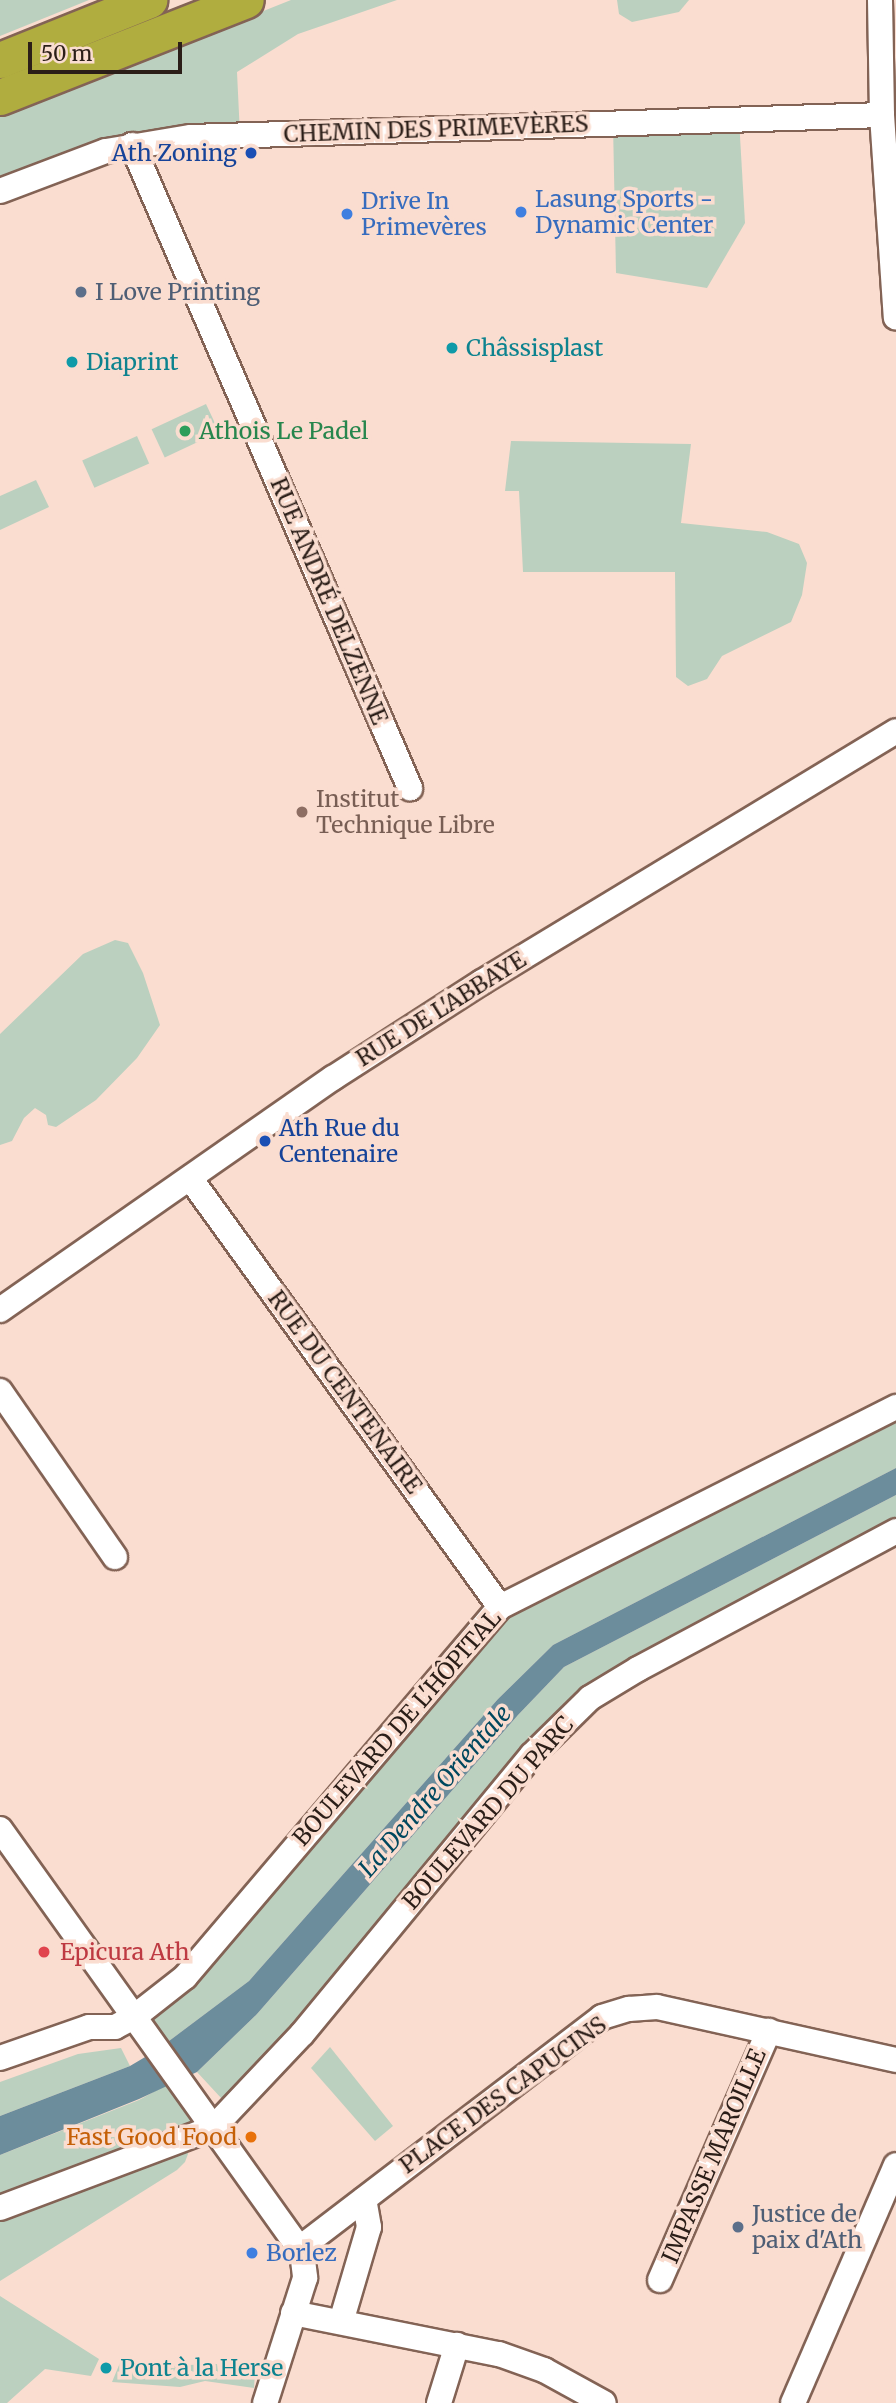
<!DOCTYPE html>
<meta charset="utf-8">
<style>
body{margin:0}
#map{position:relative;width:896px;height:2403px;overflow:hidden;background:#faddd0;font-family:Merriweather,serif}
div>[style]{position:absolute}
.green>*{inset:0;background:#bbd0bf;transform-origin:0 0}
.water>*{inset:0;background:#6c8d9c}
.roads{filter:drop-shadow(2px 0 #836355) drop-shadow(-2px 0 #836355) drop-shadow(0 2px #836355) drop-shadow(0 -2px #836355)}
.minor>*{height:24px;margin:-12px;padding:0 12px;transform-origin:12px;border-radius:12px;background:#fff}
.highway>*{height:35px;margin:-17.5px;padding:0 17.5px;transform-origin:17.5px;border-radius:17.5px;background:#b0ad3f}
.dots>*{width:19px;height:19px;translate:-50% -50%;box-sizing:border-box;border:4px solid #faddd0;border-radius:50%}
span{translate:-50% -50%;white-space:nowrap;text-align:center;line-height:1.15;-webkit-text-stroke:7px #faddd0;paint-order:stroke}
.street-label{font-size:23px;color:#2b1e18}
.transit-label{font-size:23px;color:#164399}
.right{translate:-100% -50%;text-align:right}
.left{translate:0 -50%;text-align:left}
.shop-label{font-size:23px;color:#366cbe}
.service-label{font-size:23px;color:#4e5e75}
.culture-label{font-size:23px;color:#0d838f}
.leisure-label{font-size:23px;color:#27864d}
.education-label{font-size:23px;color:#785e54}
.health-label{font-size:23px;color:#be3a42}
.food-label{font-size:23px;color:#c56008}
.water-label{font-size:24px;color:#00485f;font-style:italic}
.scale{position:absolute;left:28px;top:42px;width:154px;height:32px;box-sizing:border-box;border:4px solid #2b1e18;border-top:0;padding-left:9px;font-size:21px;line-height:24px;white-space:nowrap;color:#2b1e18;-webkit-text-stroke:5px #faddd0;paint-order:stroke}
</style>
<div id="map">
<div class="green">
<div style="clip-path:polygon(0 0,89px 0,0 36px)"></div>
<div style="clip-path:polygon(291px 0,397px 0,298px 34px,237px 72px,240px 135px,191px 137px,0 191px,0 116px)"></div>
<div style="clip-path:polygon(617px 0,689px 0,679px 12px,632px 22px,619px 14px)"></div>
<div style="clip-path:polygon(739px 119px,745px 223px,707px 288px,616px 273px,613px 124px)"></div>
<div style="left:206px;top:404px;width:31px;height:60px;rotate:65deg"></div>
<div style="left:137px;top:436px;width:30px;height:60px;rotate:66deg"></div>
<div style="clip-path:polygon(511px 441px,691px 444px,681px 523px,767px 532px,799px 544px,807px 563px,802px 595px,791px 622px,722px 656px,707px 679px,688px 686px,676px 677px,675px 572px,523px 572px,519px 491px,505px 491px)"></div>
<div style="clip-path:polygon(36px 480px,49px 507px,0 530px,0 496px)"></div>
<div style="clip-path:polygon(115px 940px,128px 943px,143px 973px,160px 1025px,137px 1058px,96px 1100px,56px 1127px,48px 1125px,46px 1115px,35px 1108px,24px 1118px,12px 1141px,0 1145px,0 1034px,83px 954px)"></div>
<div style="clip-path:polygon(896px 1408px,896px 1468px,553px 1645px,498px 1699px,249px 1981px,157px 2050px,134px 2017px,474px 1634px)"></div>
<div style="clip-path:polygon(896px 1495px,896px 1525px,586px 1693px,233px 2098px,222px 2099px,197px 2072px,257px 2014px,518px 1715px,564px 1667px)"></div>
<div style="clip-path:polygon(330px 2047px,393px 2126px,375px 2141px,311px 2068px)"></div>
<div style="clip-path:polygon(121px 2048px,130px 2066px,0 2116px,0 2082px,78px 2054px)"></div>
<div style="clip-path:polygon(177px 2079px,211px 2126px,186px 2146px,188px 2154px,185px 2162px,177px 2170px,0 2281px,0 2155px,139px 2100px)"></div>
<div style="clip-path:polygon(0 2296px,99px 2359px,91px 2376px,45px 2369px,7px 2403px,0 2403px)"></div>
<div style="clip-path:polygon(122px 2358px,129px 2362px,160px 2366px,217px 2364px,218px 2372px,255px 2373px,254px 2388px,205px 2381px,180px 2387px,112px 2382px)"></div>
</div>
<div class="water">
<div style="clip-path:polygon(896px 1468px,896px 1495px,564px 1667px,518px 1715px,257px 2014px,197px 2072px,139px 2099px,0 2155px,0 2116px,130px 2066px,157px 2050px,249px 1981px,498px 1699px,553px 1645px)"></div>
</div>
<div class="roads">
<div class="minor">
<div style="left:880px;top:0;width:115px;rotate:89deg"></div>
<div style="left:882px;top:115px;width:203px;rotate:86.1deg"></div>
<div style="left:132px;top:145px;width:701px;rotate:66.62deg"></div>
<div style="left:0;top:191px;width:113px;rotate:-20.7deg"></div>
<div style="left:106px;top:151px;width:86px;rotate:-9.4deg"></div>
<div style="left:191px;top:137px;width:691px;rotate:-1.82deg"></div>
<div style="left:190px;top:1178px;width:529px;rotate:54.15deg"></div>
<div style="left:0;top:1310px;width:406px;rotate:-34.9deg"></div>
<div style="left:333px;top:1078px;width:177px;rotate:-32.8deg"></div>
<div style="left:482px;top:982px;width:484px;rotate:-31.2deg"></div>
<div style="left:0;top:1391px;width:202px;rotate:55.3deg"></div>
<div style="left:0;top:1829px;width:520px;rotate:54.48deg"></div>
<div style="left:302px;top:2252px;width:26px;rotate:83deg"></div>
<div style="left:305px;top:2278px;width:131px;rotate:107.7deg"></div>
<div style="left:0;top:2058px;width:94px;rotate:-19.2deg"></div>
<div style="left:89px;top:2027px;width:26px"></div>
<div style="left:115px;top:2027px;width:21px;rotate:-28deg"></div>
<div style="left:134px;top:2017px;width:65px;rotate:-38.1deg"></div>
<div style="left:185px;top:1977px;width:486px;rotate:-49.6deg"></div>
<div style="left:500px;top:1607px;width:444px;rotate:-26.8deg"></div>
<div style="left:0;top:2208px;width:228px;rotate:-20.6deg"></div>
<div style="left:213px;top:2128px;width:129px;rotate:-46.6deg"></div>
<div style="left:302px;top:2034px;width:362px;rotate:-50.5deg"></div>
<div style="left:532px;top:1755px;width:81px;rotate:-44.5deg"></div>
<div style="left:590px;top:1698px;width:56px;rotate:-31.1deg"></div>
<div style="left:638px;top:1669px;width:293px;rotate:-28.1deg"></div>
<div style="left:300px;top:2248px;width:380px;rotate:-37.4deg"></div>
<div style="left:602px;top:2017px;width:28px;rotate:-17deg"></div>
<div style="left:629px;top:2009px;width:28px;rotate:-4deg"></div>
<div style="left:657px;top:2007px;width:245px;rotate:12.5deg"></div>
<div style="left:660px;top:2280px;width:272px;rotate:-66.4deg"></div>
<div style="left:293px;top:2313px;width:210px;rotate:11.3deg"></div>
<div style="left:499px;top:2354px;width:48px;rotate:19.6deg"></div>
<div style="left:544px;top:2370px;width:68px;rotate:28.8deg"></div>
<div style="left:341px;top:2322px;width:99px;rotate:-73.6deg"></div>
<div style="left:369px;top:2227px;width:28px;rotate:-100deg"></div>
<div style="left:439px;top:2403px;width:61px;rotate:-72.8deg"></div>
<div style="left:793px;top:2403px;width:259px;rotate:-66.6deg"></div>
</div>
<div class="highway">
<div style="left:0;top:60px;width:161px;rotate:-21.9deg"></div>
<div style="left:0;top:97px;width:264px;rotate:-21.5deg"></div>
</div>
</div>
<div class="dots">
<div style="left:251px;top:153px;background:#1a4fb4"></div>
<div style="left:521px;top:212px;background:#3f7fe0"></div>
<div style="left:347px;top:214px;background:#3f7fe0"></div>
<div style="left:81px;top:292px;background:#5c6f8a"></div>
<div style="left:452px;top:348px;background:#0f9aa8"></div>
<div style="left:72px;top:362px;background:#0f9aa8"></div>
<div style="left:185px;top:431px;background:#2e9e5b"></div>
<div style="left:302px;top:812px;background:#8d6e63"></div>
<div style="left:265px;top:1141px;background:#1a4fb4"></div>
<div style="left:44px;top:1952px;background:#e0444e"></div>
<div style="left:251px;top:2137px;background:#e8710a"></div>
<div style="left:738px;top:2227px;background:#5c6f8a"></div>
<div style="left:252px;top:2253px;background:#3f7fe0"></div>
<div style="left:106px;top:2368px;background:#0f9aa8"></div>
</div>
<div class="street-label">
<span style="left:436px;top:129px;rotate:-2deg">CHEMIN DES PRIMEVÈRES</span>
<span style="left:329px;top:601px;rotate:67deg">RUE ANDRÉ DELZENNE</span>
<span style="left:441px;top:1009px;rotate:-32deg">RUE DE L'ABBAYE</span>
<span style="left:345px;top:1392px;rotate:54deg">RUE DU CENTENAIRE</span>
<span style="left:397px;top:1728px;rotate:-49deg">BOULEVARD DE L'HÔPITAL</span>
<span style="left:488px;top:1813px;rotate:-49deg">BOULEVARD DU PARC</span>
<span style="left:503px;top:2095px;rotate:-36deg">PLACE DES CAPUCINS</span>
<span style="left:714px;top:2156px;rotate:-67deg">IMPASSE MAROILLE</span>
</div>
<div class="transit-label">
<span class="right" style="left:237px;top:153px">Ath Zoning</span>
<span class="left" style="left:279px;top:1141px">Ath Rue du<br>Centenaire</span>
</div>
<div class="shop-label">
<span class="left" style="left:535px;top:212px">Lasung Sports -<br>Dynamic Center</span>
<span class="left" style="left:361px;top:214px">Drive In<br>Primevères</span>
<span class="left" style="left:266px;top:2253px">Borlez</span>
</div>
<div class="service-label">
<span class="left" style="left:95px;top:292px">I Love Printing</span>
<span class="left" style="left:752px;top:2227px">Justice de<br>paix d'Ath</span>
</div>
<div class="culture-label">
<span class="left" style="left:466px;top:348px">Châssisplast</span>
<span class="left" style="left:86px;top:362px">Diaprint</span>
<span class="left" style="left:120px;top:2368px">Pont à la Herse</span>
</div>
<div class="leisure-label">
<span class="left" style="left:199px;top:431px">Athois Le Padel</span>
</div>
<div class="education-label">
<span class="left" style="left:316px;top:812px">Institut<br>Technique Libre</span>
</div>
<div class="health-label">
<span class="left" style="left:60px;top:1952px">Epicura Ath</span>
</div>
<div class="food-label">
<span class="right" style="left:237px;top:2137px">Fast Good Food</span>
</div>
<div class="water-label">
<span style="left:435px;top:1791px;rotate:-49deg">La Dendre Orientale</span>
</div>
<div class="scale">50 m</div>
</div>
